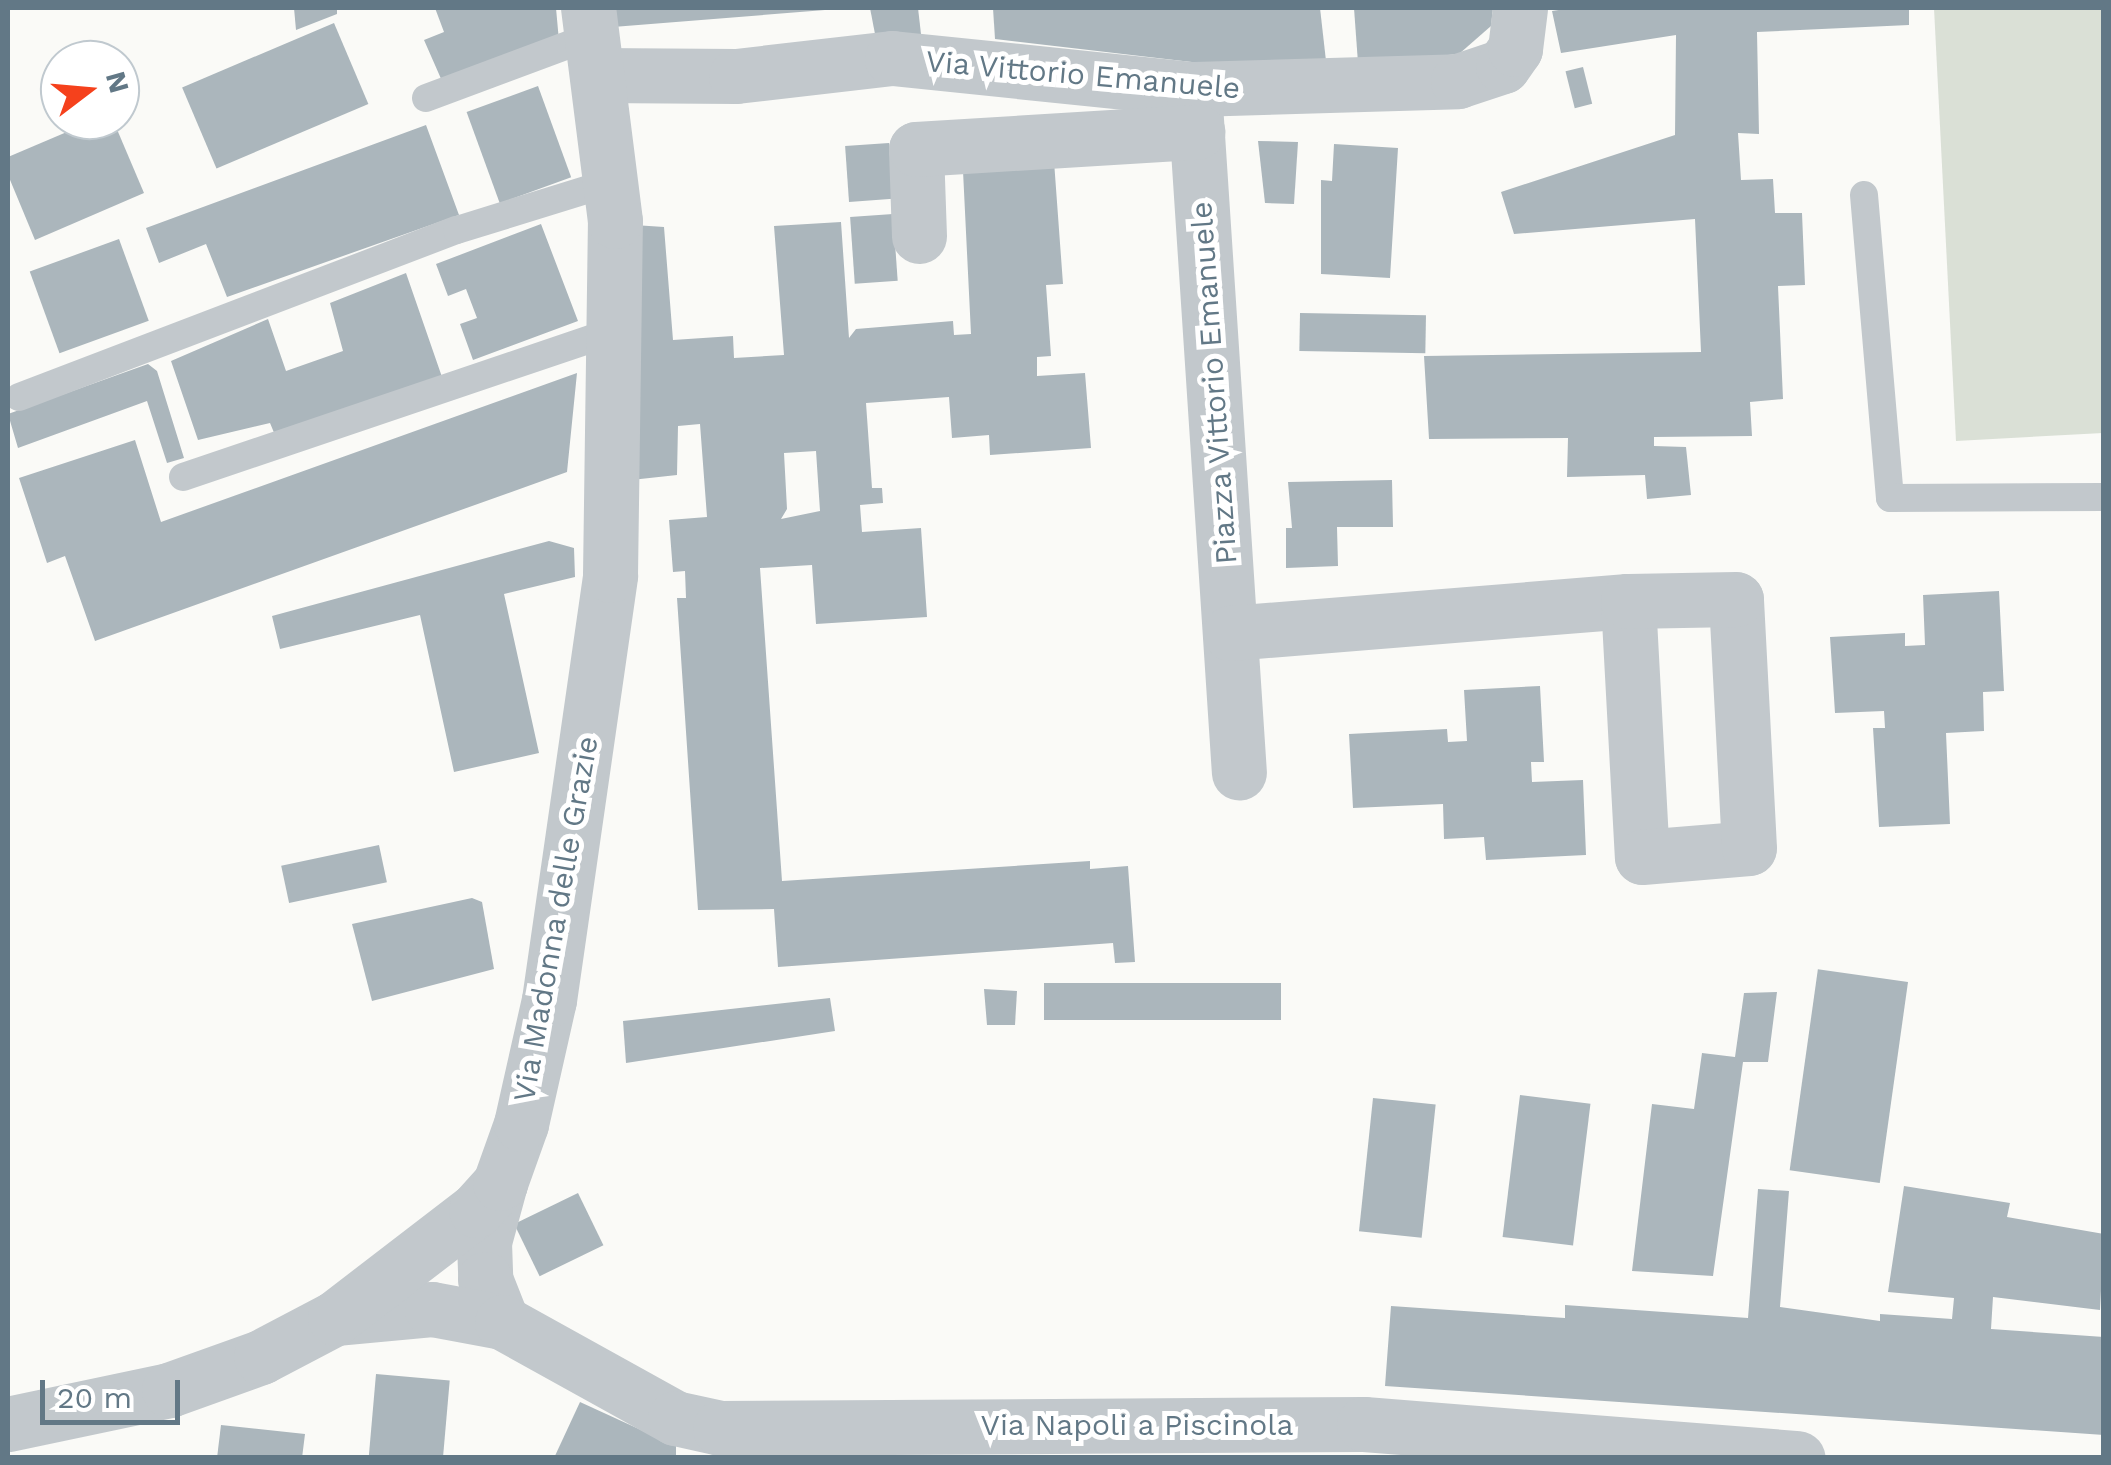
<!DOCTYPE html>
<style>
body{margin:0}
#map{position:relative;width:2111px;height:1465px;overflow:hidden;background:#fafaf7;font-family:"Work Sans",sans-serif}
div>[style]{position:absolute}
.green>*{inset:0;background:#dae0d6}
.building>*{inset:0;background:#abb6bc;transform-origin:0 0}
.lane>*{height:28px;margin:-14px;padding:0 14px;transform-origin:14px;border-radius:14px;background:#c2c8cc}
.street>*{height:55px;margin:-27.5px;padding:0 27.5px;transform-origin:27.5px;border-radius:27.5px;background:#c2c8cc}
span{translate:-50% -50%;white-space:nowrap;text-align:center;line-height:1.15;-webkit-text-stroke:10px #fff;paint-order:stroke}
.street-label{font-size:30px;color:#627886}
.frame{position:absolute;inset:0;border:10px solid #627886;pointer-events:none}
.north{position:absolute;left:40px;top:40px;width:100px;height:100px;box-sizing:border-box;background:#fff;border:2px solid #c0c9cf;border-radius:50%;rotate:74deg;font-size:28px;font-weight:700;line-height:40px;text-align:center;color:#627886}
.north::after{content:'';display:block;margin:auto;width:35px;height:45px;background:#f5411c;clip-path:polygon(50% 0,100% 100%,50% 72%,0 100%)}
.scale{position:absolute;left:40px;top:1380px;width:140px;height:45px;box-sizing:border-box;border:5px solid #627886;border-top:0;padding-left:12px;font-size:30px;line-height:35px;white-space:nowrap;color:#627886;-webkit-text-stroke:8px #fff;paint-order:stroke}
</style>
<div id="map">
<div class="green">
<div style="clip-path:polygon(1934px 8px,2103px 8px,2103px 433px,1956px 441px)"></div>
</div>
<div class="building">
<div style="clip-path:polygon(294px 8px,337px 8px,337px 14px,296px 30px)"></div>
<div style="clip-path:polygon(435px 8px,556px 8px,559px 41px,442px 81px,424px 40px,444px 32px)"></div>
<div style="clip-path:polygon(610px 8px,825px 8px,825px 10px,613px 27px)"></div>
<div style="clip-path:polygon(870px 8px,918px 8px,921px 34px,875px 34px)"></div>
<div style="clip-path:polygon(993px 8px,1320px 8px,1326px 61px,1200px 63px,995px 39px)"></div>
<div style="clip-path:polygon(1354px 8px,1493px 8px,1491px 26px,1459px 54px,1358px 63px)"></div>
<div style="clip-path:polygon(1572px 8px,1909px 8px,1909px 25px,1757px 32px,1759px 134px,1738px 133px,1741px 180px,1773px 179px,1775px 213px,1802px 213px,1805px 285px,1778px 286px,1783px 399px,1750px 402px,1752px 436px,1654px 437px,1654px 446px,1686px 447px,1691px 495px,1647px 499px,1645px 475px,1567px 477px,1568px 438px,1429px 439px,1424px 356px,1701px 352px,1695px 219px,1514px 234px,1501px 192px,1675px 135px,1676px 35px,1561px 53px,1552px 11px)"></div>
<div style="left:334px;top:23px;width:88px;height:165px;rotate:67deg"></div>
<div style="left:1583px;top:67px;width:38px;height:18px;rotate:76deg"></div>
<div style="left:538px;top:86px;width:97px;height:76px;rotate:70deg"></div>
<div style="clip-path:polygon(95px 120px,113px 120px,144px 193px,35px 240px,8px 175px,8px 157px)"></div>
<div style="clip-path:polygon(426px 125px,459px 215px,227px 297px,206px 244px,159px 263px,146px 228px)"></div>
<div style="clip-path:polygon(1258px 141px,1298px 142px,1294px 204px,1265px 203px)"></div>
<div style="left:889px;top:143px;width:56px;height:44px;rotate:86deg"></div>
<div style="clip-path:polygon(1334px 144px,1398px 148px,1390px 278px,1321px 274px,1321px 180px,1332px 181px)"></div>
<div style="clip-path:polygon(evenodd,1054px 161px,1063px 284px,1046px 285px,1051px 356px,1037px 357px,1037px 376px,1085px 373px,1091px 448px,990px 455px,989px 435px,952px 438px,949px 397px,866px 403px,872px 488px,882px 488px,883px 503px,860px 505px,862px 532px,921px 528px,927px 617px,816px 624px,812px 565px,760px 568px,782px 881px,1090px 861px,1090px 869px,1128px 866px,1135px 962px,1115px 963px,1113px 943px,778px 967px,774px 909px,698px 910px,677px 598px,686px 598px,685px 571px,673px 572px,669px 520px,707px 517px,700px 424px,678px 426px,677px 475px,622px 481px,634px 225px,664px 227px,673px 340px,733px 336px,734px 358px,784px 355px,774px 226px,841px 222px,849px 338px,856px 329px,953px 321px,954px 335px,971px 334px,963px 171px,1054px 161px,816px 451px,820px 511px,781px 519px,787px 509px,784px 453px,816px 451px)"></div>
<div style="left:893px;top:214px;width:67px;height:43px;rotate:86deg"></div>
<div style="clip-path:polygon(541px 224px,578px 321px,473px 360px,460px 324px,477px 318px,466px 289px,448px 296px,436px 264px)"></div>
<div style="left:119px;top:239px;width:87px;height:95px;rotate:70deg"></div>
<div style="clip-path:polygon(406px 273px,442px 377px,275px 435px,270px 423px,198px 440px,171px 361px,268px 319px,286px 371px,343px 351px,330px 303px)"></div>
<div style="left:1300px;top:313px;width:126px;height:38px;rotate:1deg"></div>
<div style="clip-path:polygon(148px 364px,157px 371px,184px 458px,167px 463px,147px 401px,18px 448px,8px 414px)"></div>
<div style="clip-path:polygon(577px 373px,567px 472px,95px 641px,65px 556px,47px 563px,19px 478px,135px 440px,161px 522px)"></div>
<div style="clip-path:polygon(1392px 480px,1393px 527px,1337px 527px,1338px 566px,1286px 568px,1286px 528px,1292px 528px,1288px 482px)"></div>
<div style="clip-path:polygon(549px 541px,574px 548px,575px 577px,504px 594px,539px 753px,454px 772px,420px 615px,280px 649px,272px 616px)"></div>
<div style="clip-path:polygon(1999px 591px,2004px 691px,1983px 692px,1984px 731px,1946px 733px,1950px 824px,1879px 827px,1873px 728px,1885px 728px,1884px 711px,1835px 713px,1830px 637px,1905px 633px,1905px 646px,1925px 645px,1923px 595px)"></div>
<div style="clip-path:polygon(1540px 686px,1544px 762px,1531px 762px,1532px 782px,1583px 780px,1586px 855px,1486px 860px,1484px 837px,1444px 839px,1443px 804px,1353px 808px,1349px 734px,1447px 729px,1448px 742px,1467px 741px,1464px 690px)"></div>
<div style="left:379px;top:845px;width:38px;height:100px;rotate:78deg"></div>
<div style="clip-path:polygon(472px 898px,482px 902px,494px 969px,372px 1001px,352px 924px)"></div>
<div style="left:1908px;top:982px;width:203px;height:91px;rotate:98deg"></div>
<div style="left:1281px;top:983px;width:37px;height:237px;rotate:90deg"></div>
<div style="clip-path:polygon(984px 989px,1017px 991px,1015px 1025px,987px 1025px)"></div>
<div style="clip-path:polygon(1777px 992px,1768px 1062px,1743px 1062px,1713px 1276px,1632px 1271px,1652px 1104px,1694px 1109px,1702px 1053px,1735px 1057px,1744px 993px)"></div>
<div style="clip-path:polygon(830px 998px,835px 1031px,626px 1063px,623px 1021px)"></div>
<div style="left:1520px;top:1095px;width:71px;height:143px;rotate:7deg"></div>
<div style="left:1373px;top:1098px;width:63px;height:134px;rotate:6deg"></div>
<div style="clip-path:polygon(1904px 1186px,2010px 1203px,2007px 1217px,2104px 1234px,2100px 1310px,1993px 1297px,1991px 1329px,2104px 1337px,2104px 1435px,1385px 1386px,1391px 1306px,1565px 1318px,1565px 1305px,1748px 1318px,1758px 1189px,1789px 1191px,1780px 1307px,1880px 1321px,1880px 1314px,1952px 1319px,1954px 1298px,1888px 1292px)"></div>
<div style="left:578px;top:1193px;width:58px;height:71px;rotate:64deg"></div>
<div style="left:376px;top:1374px;width:74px;height:84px;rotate:5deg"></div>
<div style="clip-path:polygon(580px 1402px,676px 1446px,676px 1458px,554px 1458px)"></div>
<div style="clip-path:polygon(221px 1425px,305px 1434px,302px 1458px,217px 1458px)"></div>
</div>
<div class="lane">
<div style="left:426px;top:98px;width:177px;rotate:-20.5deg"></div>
<div style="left:1864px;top:195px;width:304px;rotate:85.1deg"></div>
<div style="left:1890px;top:498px;width:214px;rotate:-0.3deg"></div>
<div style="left:19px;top:397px;width:469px;rotate:-20.9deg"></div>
<div style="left:457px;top:230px;width:159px;rotate:-17.2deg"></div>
<div style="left:183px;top:477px;width:455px;rotate:-18.7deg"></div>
</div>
<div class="street">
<div style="left:597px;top:75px;width:139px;rotate:0.4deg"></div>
<div style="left:736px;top:76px;width:157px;rotate:-6.6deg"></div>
<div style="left:892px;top:58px;width:304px;rotate:5.9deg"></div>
<div style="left:1194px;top:89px;width:264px;rotate:-1.7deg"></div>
<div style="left:1458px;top:81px;width:47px;rotate:-18.4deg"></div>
<div style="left:1503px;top:66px;width:21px;rotate:-55deg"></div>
<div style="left:1515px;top:49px;width:41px;rotate:-83deg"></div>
<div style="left:1194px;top:89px;width:685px;rotate:86.24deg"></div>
<div style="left:919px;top:236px;width:87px;rotate:-92deg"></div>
<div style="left:916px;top:149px;width:282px;rotate:-3.5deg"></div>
<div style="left:1230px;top:633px;width:399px;rotate:-4.6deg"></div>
<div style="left:1628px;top:601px;width:256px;rotate:86.9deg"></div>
<div style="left:1642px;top:857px;width:107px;rotate:-4.8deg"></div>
<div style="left:1749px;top:848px;width:249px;rotate:-93deg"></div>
<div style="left:1736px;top:599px;width:108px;rotate:178.9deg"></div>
<div style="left:500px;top:1183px;width:61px;rotate:105.2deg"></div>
<div style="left:484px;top:1242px;width:37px;rotate:88deg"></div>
<div style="left:485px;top:1279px;width:46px;rotate:68.4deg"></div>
<div style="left:335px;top:1318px;width:97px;rotate:-5.3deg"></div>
<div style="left:432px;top:1309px;width:71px;rotate:10.5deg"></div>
<div style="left:502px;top:1322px;width:198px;rotate:29deg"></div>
<div style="left:675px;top:1418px;width:46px;rotate:12.5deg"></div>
<div style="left:720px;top:1428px;width:644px;rotate:-0.36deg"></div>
<div style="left:1364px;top:1424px;width:435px;rotate:4.5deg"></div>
<div style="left:8px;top:1424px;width:165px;rotate:-11.9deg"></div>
<div style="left:169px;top:1390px;width:98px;rotate:-19.7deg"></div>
<div style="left:261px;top:1357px;width:84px;rotate:-27.8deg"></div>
<div style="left:335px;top:1318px;width:178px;rotate:-37.5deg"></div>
<div style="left:476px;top:1210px;width:36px;rotate:-48deg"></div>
<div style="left:500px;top:1183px;width:63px;rotate:-70.4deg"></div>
<div style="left:521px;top:1124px;width:127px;rotate:-77.3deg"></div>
<div style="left:549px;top:1000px;width:429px;rotate:-81.8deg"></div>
<div style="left:610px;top:575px;width:354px;rotate:-89.2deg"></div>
<div style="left:615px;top:221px;width:215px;rotate:-97.2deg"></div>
</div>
<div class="street-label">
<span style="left:1083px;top:75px;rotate:5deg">Via Vittorio Emanuele</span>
<span style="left:1214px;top:383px;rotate:-94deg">Piazza Vittorio Emanuele</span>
<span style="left:556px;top:919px;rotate:-80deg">Via Madonna delle Grazie</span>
<span style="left:1137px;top:1425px">Via Napoli a Piscinola</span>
</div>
<div class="frame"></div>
<div class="north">N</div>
<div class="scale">20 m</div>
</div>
